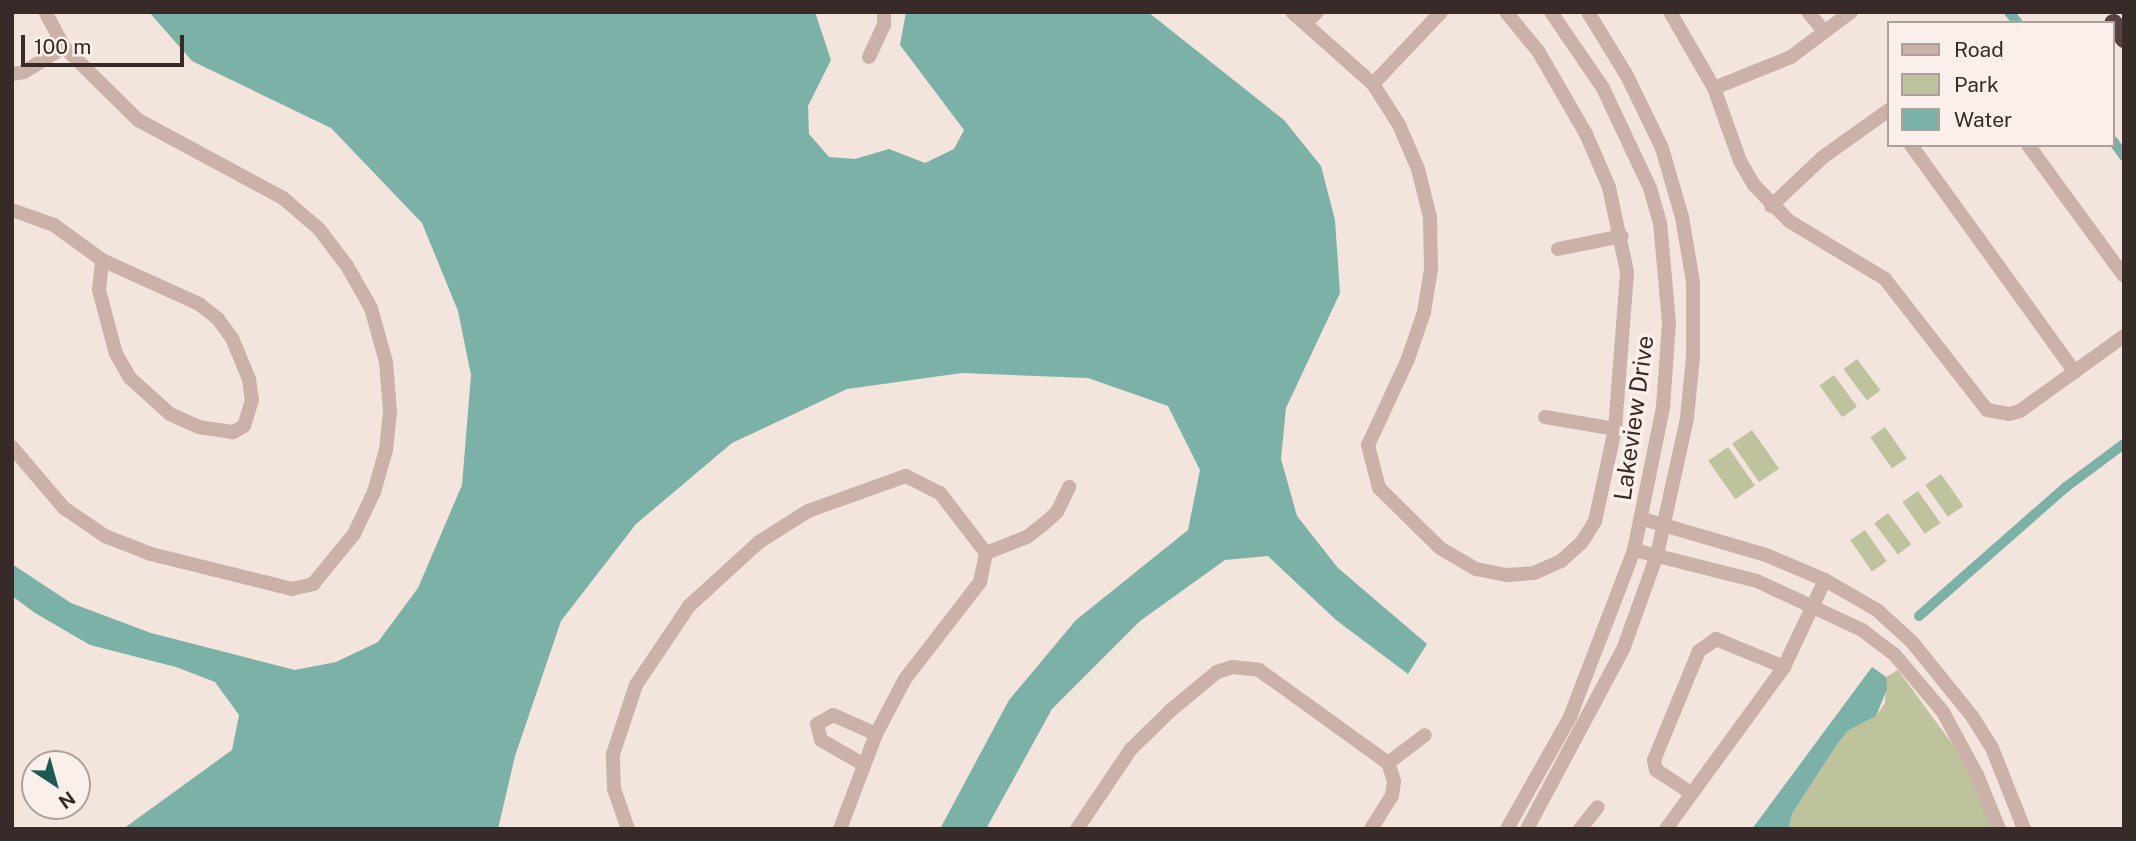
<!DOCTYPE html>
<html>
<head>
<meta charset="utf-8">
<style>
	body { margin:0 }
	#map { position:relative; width:2136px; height:841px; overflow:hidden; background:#f3e4dd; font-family:"Public Sans",sans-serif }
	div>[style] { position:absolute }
	.green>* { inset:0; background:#bec39d; transform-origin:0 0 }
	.water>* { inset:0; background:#7bb1a7 }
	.canal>* { height:10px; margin:-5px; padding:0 5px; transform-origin:5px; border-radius:5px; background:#7bb1a7 }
	.minor>* { height:14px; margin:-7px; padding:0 7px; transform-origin:7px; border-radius:7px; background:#ccb1a9 }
	.highway>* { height:19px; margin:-9.5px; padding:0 9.5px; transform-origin:9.5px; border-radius:9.5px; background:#5a4240 }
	span { translate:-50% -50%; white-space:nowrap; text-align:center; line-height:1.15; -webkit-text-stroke:7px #faefea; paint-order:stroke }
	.street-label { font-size:24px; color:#382a29 }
	.frame { position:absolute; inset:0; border:14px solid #382a29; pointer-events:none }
	.legend { position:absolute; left:1887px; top:21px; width:228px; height:126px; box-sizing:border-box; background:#faefea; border:2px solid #aca09d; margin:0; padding:9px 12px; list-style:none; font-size:21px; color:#382a29 }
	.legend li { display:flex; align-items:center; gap:14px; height:35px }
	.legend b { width:35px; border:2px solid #aca09d }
	.north { position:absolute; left:21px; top:750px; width:70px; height:70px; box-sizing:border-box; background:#faefea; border:2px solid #aca09d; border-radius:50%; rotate:144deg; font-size:19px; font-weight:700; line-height:28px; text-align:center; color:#382a29 }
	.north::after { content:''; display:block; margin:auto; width:24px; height:32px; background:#1d5b52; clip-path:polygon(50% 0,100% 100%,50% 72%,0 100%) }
	.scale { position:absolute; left:21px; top:35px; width:163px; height:32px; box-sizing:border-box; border:4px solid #382a29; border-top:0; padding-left:9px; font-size:21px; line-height:24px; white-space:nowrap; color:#382a29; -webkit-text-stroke:5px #faefea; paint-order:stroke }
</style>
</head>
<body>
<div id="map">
	<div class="green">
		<div style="left:1857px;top:359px;width:39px;height:17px;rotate:53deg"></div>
		<div style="left:1834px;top:375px;width:39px;height:18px;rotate:54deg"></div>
		<div style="left:1885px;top:427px;width:38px;height:18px;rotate:55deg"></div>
		<div style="left:1752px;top:430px;width:47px;height:24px;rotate:55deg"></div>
		<div style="left:1728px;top:447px;width:47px;height:24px;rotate:55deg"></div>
		<div style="left:1941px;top:474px;width:39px;height:19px;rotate:55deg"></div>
		<div style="left:1918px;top:491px;width:39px;height:19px;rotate:55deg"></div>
		<div style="left:1888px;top:513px;width:39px;height:17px;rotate:53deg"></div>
		<div style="left:1865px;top:530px;width:38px;height:18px;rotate:55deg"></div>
		<div style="clip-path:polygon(1898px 670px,1975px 775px,1994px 829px,1788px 829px,1793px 812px,1838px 743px,1849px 730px,1876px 716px,1885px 703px,1886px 677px)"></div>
	</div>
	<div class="water">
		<div style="clip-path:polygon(149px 12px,815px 12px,831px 60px,808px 106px,809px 134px,829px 157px,855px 159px,889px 149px,925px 163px,954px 149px,964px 130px,900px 45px,906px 12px,1148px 12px,1284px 120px,1321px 166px,1335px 220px,1340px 293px,1286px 408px,1281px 459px,1297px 516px,1338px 568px,1427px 644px,1408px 674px,1336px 620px,1268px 556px,1225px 560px,1140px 621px,1052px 709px,986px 829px,940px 829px,1009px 700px,1076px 620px,1188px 530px,1200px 470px,1168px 406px,1088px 378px,962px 373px,847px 389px,732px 443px,636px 524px,561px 621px,515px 756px,498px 829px,123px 829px,232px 750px,239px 715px,215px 682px,176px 667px,90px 645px,35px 613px,12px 596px,12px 564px,71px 603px,151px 633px,295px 670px,336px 662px,378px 642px,418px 588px,462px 485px,471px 375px,458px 311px,422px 223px,331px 128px,192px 61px)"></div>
		<div style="clip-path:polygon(1872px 667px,1886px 677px,1887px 689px,1876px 716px,1849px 730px,1838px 743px,1793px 812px,1788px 829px,1752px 829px)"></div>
	</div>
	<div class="canal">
		<div style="left:2009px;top:12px;width:14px;rotate:51deg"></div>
		<div style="left:2113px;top:141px;width:19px;rotate:54deg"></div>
		<div style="left:1919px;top:616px;width:196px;rotate:-41.3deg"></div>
		<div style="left:2066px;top:487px;width:72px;rotate:-36.6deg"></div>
	</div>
	<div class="minor">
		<div style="left:1292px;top:12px;width:108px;rotate:41.6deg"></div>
		<div style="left:1373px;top:84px;width:49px;rotate:57.6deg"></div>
		<div style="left:1399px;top:125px;width:48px;rotate:66.6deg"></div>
		<div style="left:1418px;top:169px;width:49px;rotate:76deg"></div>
		<div style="left:1430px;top:217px;width:52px;rotate:88.9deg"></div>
		<div style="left:1431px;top:269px;width:44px;rotate:99.2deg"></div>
		<div style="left:1424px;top:312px;width:50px;rotate:108.8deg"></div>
		<div style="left:1408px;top:359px;width:95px;rotate:114.9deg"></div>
		<div style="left:1368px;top:445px;width:44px;rotate:75.7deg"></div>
		<div style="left:1379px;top:488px;width:86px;rotate:44.5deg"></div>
		<div style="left:1440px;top:548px;width:42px;rotate:30.3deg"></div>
		<div style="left:1476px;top:569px;width:32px;rotate:11deg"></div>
		<div style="left:1507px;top:575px;width:27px;rotate:-4deg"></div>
		<div style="left:1534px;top:573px;width:30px;rotate:-24deg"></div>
		<div style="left:1561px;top:561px;width:28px;rotate:-42deg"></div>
		<div style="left:1582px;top:542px;width:25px;rotate:-58deg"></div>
		<div style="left:1595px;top:521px;width:94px;rotate:-77.7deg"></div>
		<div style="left:1615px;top:429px;width:157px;rotate:-85.6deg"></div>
		<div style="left:1627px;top:272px;width:87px;rotate:-102deg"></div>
		<div style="left:1609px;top:187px;width:58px;rotate:-113.5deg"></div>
		<div style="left:1586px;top:134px;width:96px;rotate:-120deg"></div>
		<div style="left:1538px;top:51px;width:50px;rotate:-129.4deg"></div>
		<div style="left:1670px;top:12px;width:88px;rotate:59.9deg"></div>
		<div style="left:1714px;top:88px;width:77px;rotate:70.4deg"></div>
		<div style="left:1740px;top:161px;width:28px;rotate:60deg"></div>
		<div style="left:1754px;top:185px;width:50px;rotate:45.8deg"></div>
		<div style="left:1789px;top:221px;width:112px;rotate:31.1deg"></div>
		<div style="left:1885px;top:279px;width:166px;rotate:52.1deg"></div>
		<div style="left:1987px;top:410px;width:22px;rotate:10deg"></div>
		<div style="left:2009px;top:414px;width:11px;rotate:-15deg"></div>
		<div style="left:2020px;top:411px;width:128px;rotate:-35.8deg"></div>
		<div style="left:1808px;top:12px;width:25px;rotate:50deg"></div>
		<div style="left:1306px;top:23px;width:16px;rotate:-45deg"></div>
		<div style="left:869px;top:57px;width:35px;rotate:-65deg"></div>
		<div style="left:884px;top:25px;width:13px;rotate:-90deg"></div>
		<div style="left:12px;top:74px;width:12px;rotate:-9deg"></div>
		<div style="left:24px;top:72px;width:47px;rotate:-32deg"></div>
		<div style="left:1373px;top:84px;width:99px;rotate:-46.6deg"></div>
		<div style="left:1714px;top:88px;width:83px;rotate:-21.9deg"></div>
		<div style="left:1791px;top:57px;width:75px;rotate:-36.9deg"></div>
		<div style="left:1911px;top:145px;width:280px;rotate:54.2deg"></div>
		<div style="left:2028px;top:145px;width:162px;rotate:53.8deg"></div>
		<div style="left:1771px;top:206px;width:71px;rotate:-43.3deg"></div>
		<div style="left:1823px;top:157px;width:81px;rotate:-35.5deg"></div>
		<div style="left:12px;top:210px;width:45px;rotate:19.7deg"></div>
		<div style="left:54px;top:225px;width:59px;rotate:36.1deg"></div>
		<div style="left:102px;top:260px;width:107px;rotate:24.4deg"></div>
		<div style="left:199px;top:304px;width:24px;rotate:38deg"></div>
		<div style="left:218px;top:319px;width:24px;rotate:54deg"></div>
		<div style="left:232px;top:338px;width:44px;rotate:67.5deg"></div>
		<div style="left:249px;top:379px;width:21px;rotate:82deg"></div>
		<div style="left:252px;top:400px;width:27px;rotate:107deg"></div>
		<div style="left:244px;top:426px;width:13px;rotate:151deg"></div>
		<div style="left:233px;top:432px;width:34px;rotate:-172deg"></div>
		<div style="left:199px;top:427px;width:32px;rotate:-156deg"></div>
		<div style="left:170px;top:414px;width:54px;rotate:-138deg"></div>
		<div style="left:130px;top:378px;width:28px;rotate:-120deg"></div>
		<div style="left:116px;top:354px;width:66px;rotate:-104.9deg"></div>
		<div style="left:99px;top:290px;width:30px;rotate:-84deg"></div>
		<div style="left:1558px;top:249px;width:65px;rotate:-11.5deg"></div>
		<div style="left:1545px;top:417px;width:71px;rotate:9.7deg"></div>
		<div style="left:12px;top:447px;width:80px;rotate:49.6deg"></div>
		<div style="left:64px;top:508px;width:50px;rotate:34.3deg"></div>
		<div style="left:105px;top:536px;width:49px;rotate:21.4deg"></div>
		<div style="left:151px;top:554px;width:145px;rotate:13.9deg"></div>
		<div style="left:292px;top:589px;width:22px;rotate:-13deg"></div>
		<div style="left:313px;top:584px;width:65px;rotate:-50.6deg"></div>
		<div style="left:354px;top:534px;width:47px;rotate:-64.5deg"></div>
		<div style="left:374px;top:492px;width:44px;rotate:-74.1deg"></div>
		<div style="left:386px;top:450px;width:39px;rotate:-84deg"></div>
		<div style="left:390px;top:411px;width:49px;rotate:-94.7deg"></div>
		<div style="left:386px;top:362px;width:56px;rotate:-105.5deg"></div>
		<div style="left:371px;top:308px;width:48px;rotate:-119.7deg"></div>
		<div style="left:347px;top:266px;width:46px;rotate:-127.1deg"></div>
		<div style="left:319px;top:229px;width:48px;rotate:-139.3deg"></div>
		<div style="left:283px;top:198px;width:165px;rotate:-151.7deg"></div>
		<div style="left:138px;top:120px;width:104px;rotate:-135.4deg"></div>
		<div style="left:64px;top:47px;width:40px;rotate:-118deg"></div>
		<div style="left:1643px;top:519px;width:128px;rotate:16.3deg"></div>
		<div style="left:1766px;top:555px;width:64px;rotate:23deg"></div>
		<div style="left:1825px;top:580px;width:60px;rotate:30deg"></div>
		<div style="left:1877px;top:610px;width:47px;rotate:42.4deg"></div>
		<div style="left:1912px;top:642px;width:95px;rotate:51deg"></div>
		<div style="left:1972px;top:716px;width:38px;rotate:58deg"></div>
		<div style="left:1992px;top:748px;width:87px;rotate:68.4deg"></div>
		<div style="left:1634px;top:550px;width:127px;rotate:14.1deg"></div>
		<div style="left:1757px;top:581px;width:116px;rotate:25deg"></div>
		<div style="left:1862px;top:630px;width:41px;rotate:37.1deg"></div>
		<div style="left:1895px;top:655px;width:75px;rotate:49.9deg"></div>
		<div style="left:1943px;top:712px;width:72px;rotate:61.6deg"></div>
		<div style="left:1977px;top:775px;width:58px;rotate:67.8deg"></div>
		<div style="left:861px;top:763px;width:46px;rotate:-150.1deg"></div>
		<div style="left:821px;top:740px;width:16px;rotate:-104deg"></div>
		<div style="left:817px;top:724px;width:18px;rotate:-29deg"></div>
		<div style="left:833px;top:715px;width:47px;rotate:23.8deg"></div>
		<div style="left:1388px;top:763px;width:46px;rotate:-37.1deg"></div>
		<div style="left:1691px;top:793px;width:42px;rotate:-146.7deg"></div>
		<div style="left:1656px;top:770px;width:10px;rotate:-101deg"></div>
		<div style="left:1654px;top:760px;width:118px;rotate:-67.6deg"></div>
		<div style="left:1699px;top:651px;width:21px;rotate:-35deg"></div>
		<div style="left:1716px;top:639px;width:74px;rotate:22.4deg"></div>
		<div style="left:628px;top:829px;width:42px;rotate:-109.3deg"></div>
		<div style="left:614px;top:789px;width:35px;rotate:-92deg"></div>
		<div style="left:613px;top:754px;width:73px;rotate:-71.6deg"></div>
		<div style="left:636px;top:685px;width:95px;rotate:-56.1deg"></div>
		<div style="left:689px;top:606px;width:95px;rotate:-42.4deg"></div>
		<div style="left:759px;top:542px;width:58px;rotate:-32.3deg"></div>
		<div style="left:808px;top:511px;width:104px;rotate:-19.7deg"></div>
		<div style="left:906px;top:476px;width:38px;rotate:27deg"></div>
		<div style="left:940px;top:493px;width:76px;rotate:52.5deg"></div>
		<div style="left:840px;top:829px;width:102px;rotate:-69.2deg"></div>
		<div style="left:876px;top:734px;width:62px;rotate:-62.2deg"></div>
		<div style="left:905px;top:679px;width:123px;rotate:-52.3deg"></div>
		<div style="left:980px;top:582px;width:30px;rotate:-78deg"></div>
		<div style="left:986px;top:553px;width:44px;rotate:-21.3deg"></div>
		<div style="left:1027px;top:537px;width:23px;rotate:-38deg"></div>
		<div style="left:1045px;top:523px;width:16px;rotate:-43deg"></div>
		<div style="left:1057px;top:512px;width:28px;rotate:-64deg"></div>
		<div style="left:1077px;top:829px;width:97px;rotate:-56deg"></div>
		<div style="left:1131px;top:749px;width:56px;rotate:-44.3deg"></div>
		<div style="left:1171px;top:710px;width:60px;rotate:-39.6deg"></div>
		<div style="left:1217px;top:672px;width:16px;rotate:-18deg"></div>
		<div style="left:1232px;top:667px;width:27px;rotate:6deg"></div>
		<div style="left:1259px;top:670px;width:159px;rotate:35.8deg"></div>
		<div style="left:1371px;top:829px;width:39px;rotate:-58deg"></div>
		<div style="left:1392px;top:796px;width:15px;rotate:-82deg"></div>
		<div style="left:1394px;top:781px;width:19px;rotate:-108deg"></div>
		<div style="left:1507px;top:829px;width:129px;rotate:-60.6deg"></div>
		<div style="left:1570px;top:717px;width:179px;rotate:-69deg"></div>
		<div style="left:1634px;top:550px;width:146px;rotate:-78.5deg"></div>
		<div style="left:1663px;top:407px;width:84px;rotate:-85.9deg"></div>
		<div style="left:1669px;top:323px;width:100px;rotate:-95.1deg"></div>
		<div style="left:1660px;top:223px;width:36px;rotate:-106deg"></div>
		<div style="left:1650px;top:188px;width:110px;rotate:-115.2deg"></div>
		<div style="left:1603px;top:88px;width:92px;rotate:-124.4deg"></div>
		<div style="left:1527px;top:829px;width:206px;rotate:-61.9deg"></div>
		<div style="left:1624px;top:647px;width:98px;rotate:-70.3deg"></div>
		<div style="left:1657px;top:555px;width:140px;rotate:-77.6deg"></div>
		<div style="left:1687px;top:418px;width:61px;rotate:-84.4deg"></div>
		<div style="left:1693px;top:357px;width:75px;rotate:-90deg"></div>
		<div style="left:1693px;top:282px;width:66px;rotate:-99.6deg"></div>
		<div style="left:1682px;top:217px;width:72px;rotate:-106.2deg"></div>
		<div style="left:1662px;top:148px;width:80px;rotate:-115.9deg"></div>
		<div style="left:1627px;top:76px;width:75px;rotate:-121.4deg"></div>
		<div style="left:1580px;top:829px;width:28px;rotate:-51deg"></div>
		<div style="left:1666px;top:829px;width:200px;rotate:-53.9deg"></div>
		<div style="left:1784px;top:667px;width:96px;rotate:-64.8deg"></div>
	</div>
	<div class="highway">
		<div style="left:2113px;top:23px;width:19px;rotate:54deg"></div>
	</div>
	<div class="street-label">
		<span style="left:1634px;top:418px;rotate:-82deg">Lakeview Drive</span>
	</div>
	<div class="frame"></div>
	<ul class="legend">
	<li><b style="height:9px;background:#ccb1a9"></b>Road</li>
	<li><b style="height:19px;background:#bec39d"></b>Park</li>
	<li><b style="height:19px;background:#7bb1a7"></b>Water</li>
	</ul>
	<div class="north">N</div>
	<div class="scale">100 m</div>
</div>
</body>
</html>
